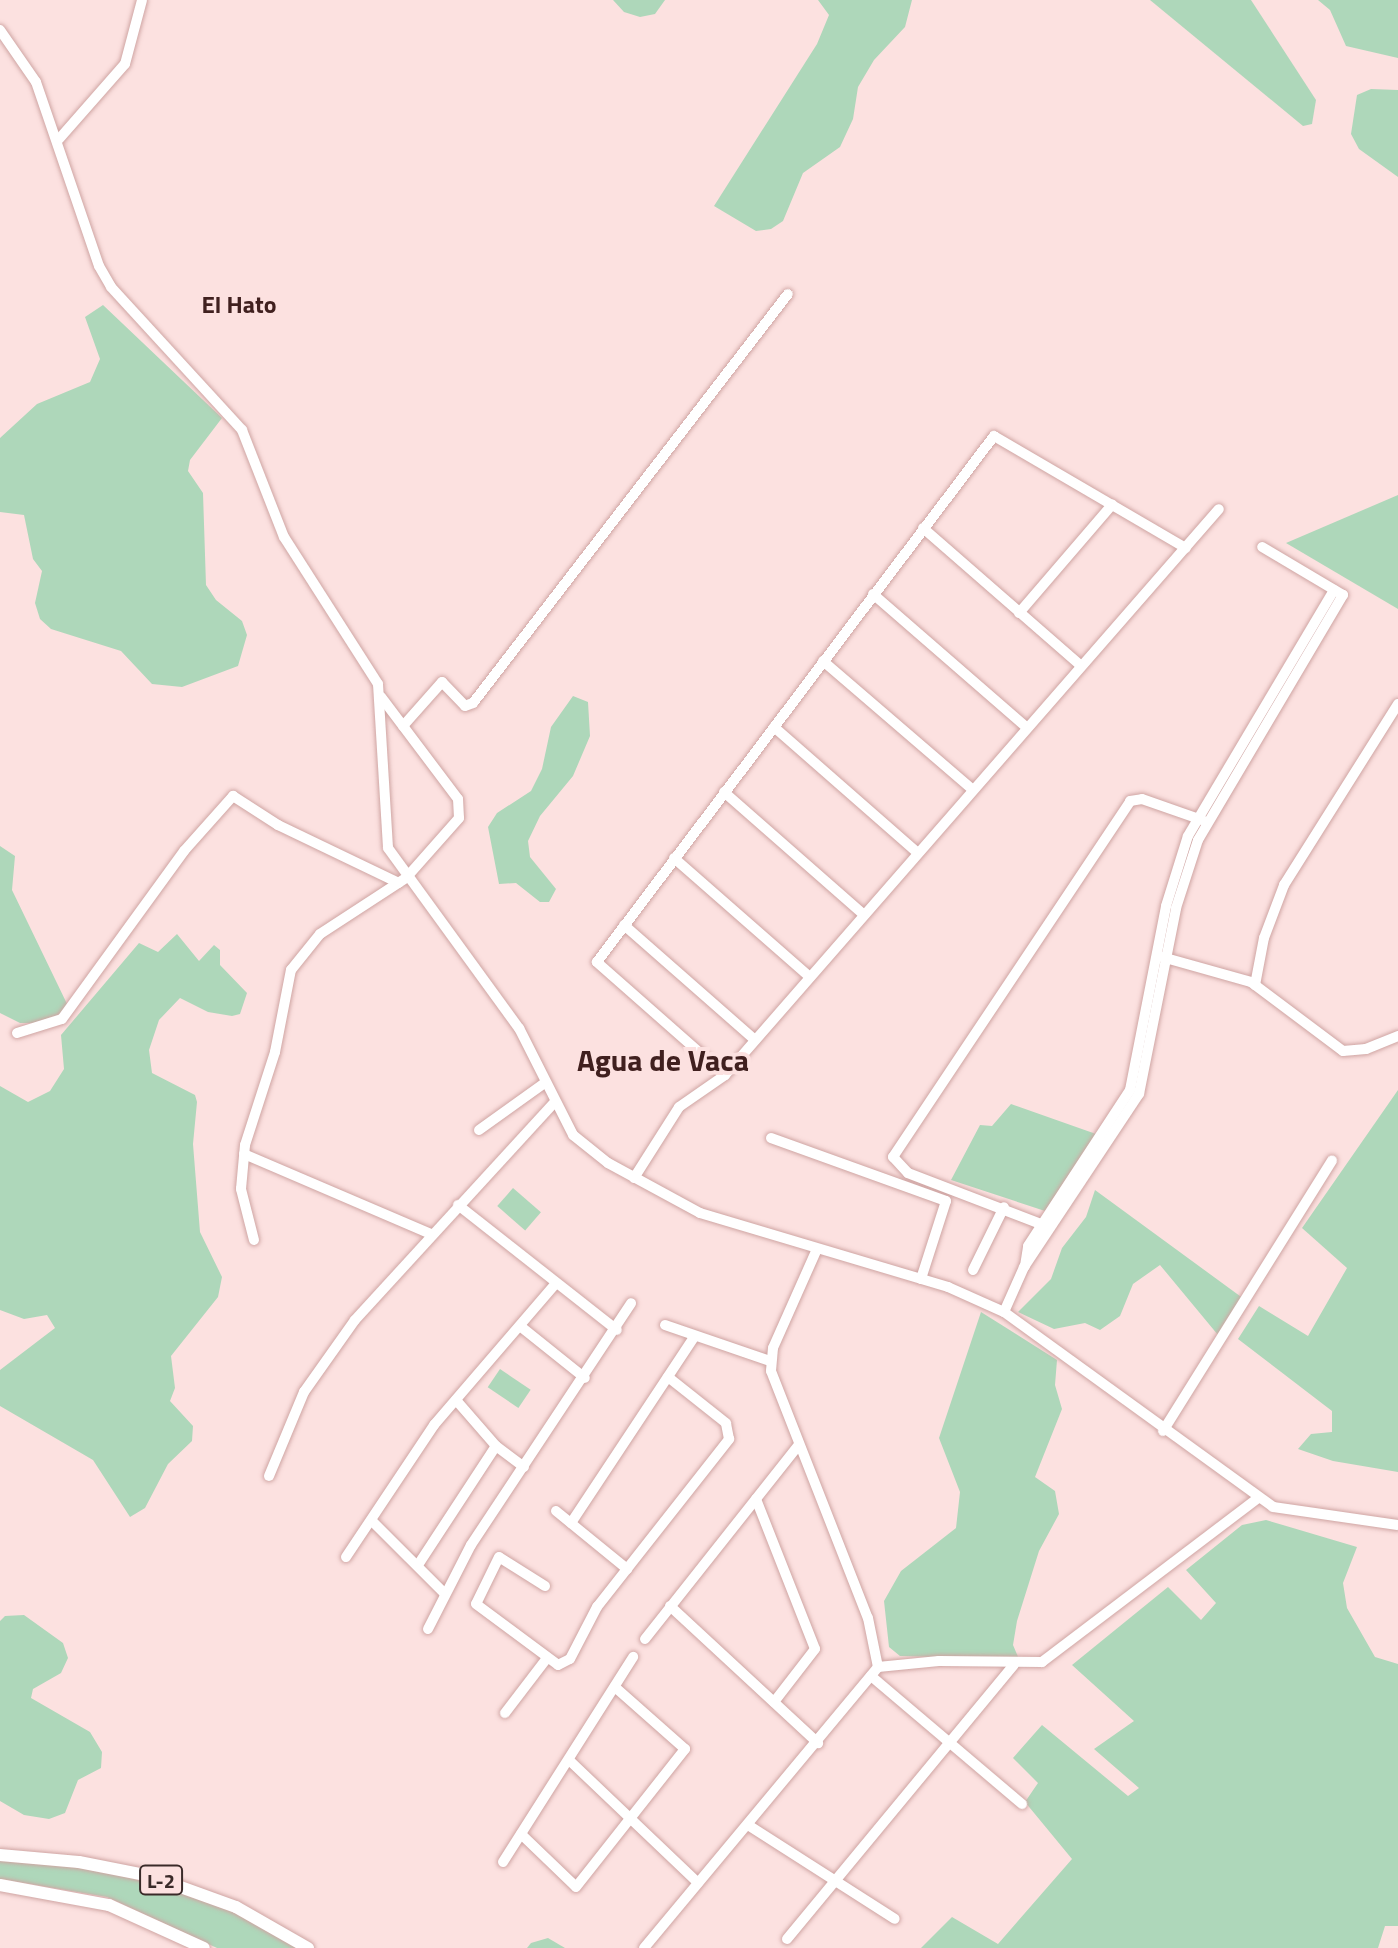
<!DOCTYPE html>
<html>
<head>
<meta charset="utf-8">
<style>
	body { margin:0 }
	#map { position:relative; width:1398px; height:1948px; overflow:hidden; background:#fce1e0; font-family:"Titillium Web",sans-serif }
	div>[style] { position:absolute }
	.green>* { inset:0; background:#aed7ba; transform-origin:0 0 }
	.roads { filter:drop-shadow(0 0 2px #cfa5a3) drop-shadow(0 0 2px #cfa5a3) }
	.minor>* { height:10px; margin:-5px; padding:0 5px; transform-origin:5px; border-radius:5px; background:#fff }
	.major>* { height:12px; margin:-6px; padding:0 6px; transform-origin:6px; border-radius:6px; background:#fff }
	span { translate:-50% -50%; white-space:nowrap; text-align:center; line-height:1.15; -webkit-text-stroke:8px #fce1e0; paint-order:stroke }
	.shield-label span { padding:2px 6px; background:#fce1e0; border:2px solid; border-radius:6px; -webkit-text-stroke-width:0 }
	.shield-label { font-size:20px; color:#3a2a29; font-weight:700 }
	.neighbourhood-label { font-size:24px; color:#40201f; font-weight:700 }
	.district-label { font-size:30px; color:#40201f; font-weight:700 }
</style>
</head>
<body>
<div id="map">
	<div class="green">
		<div style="clip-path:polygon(613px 0,665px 0,655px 14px,640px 17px,624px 12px)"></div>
		<div style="clip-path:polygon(818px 0,912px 0,905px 27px,874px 60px,858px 87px,853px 119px,840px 147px,803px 173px,783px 221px,771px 229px,756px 231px,714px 206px,817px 44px,829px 15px)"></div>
		<div style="clip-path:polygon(1150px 0,1251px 0,1316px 100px,1312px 124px,1303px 126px)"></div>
		<div style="clip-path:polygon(1318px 0,1398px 0,1398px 58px,1346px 46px,1330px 10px)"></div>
		<div style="clip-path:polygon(1371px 89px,1398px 90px,1398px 177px,1359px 149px,1351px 134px,1357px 95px)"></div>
		<div style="clip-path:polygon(103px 305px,222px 418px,190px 460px,188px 471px,203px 493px,206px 585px,216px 600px,242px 621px,247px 635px,238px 666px,182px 687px,152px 684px,121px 651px,51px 629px,40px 619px,35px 603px,42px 571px,33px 559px,24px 515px,0 512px,0 438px,37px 404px,90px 382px,100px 359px,85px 317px)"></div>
		<div style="clip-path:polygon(1398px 495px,1398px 609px,1286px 543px)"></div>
		<div style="clip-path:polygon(573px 696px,588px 702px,590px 736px,573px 776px,540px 816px,528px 841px,530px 857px,556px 889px,549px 902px,540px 902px,516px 883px,499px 884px,488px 827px,497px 813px,531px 791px,542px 769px,551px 727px)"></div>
		<div style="clip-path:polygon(0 846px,15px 856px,12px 890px,69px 1008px,45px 1023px,20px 1023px,0 1013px)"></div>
		<div style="clip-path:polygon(177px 934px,199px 961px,214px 945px,220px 950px,220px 965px,247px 993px,240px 1014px,232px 1016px,208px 1012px,180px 998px,159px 1020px,149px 1050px,152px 1073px,195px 1095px,197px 1102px,193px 1144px,200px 1232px,222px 1277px,218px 1297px,171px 1356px,175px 1388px,170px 1401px,193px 1426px,192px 1441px,168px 1464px,145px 1508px,130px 1517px,93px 1460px,0 1406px,0 1370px,55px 1328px,47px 1315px,24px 1319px,0 1310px,0 1086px,28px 1102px,50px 1091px,64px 1069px,61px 1035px,139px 943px,158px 952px)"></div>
		<div style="clip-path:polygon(1398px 1090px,1398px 1472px,1333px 1461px,1298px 1449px,1311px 1434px,1332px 1432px,1332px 1411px,1238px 1339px,1259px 1306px,1308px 1336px,1347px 1268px,1302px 1228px)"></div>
		<div style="clip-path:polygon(1011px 1104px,1096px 1134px,1045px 1211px,951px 1180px,980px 1125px,992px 1126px)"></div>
		<div style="left:513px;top:1188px;width:37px;height:24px;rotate:41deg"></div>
		<div style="clip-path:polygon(1095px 1190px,1244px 1299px,1218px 1335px,1160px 1265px,1133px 1284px,1120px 1316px,1100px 1330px,1085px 1323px,1054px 1329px,1018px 1312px,1051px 1279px,1062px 1248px,1086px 1217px)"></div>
		<div style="clip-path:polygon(981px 1312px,1057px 1360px,1055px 1385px,1062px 1409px,1035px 1477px,1055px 1491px,1059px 1514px,1039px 1551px,1017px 1621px,1013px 1645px,1019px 1659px,900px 1656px,889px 1647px,884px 1601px,901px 1571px,956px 1528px,960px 1492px,939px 1438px)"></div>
		<div style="left:500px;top:1369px;width:37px;height:22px;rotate:34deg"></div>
		<div style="clip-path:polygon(1266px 1520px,1357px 1547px,1343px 1583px,1347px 1608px,1375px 1657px,1398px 1664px,1398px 1926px,1385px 1926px,1378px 1948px,921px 1948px,952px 1917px,998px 1944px,1072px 1859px,1025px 1802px,1038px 1783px,1013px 1758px,1042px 1725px,1128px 1796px,1139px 1788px,1094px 1749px,1134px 1721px,1072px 1665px,1168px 1587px,1201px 1620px,1216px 1603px,1186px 1570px,1242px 1525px)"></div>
		<div style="clip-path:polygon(24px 1615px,63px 1643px,68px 1658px,61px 1673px,33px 1689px,31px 1698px,90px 1732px,102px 1752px,101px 1768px,78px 1780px,65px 1813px,49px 1819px,24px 1815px,0 1801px,0 1621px,5px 1616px)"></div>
		<div style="clip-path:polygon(0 1860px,90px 1868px,161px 1886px,230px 1909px,301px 1948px,217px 1948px,107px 1897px,0 1879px)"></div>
		<div style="clip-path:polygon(548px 1938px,565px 1948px,527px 1948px,531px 1943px)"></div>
	</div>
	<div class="roads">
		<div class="minor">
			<div style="left:0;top:30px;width:63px;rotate:55.3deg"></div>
			<div style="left:36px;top:82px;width:194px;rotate:71.1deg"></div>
			<div style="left:99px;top:266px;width:24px;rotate:60deg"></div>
			<div style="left:111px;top:287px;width:194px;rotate:47.5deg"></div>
			<div style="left:242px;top:430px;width:115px;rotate:68.6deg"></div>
			<div style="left:284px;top:537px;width:174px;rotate:57.4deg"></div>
			<div style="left:378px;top:684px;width:164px;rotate:86.5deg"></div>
			<div style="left:388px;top:848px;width:223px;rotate:54deg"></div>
			<div style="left:519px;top:1028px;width:120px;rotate:63.2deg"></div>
			<div style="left:573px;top:1135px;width:45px;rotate:38.7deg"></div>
			<div style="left:608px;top:1163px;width:105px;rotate:28.5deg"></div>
			<div style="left:700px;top:1213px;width:259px;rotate:16.6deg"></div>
			<div style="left:948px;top:1287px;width:61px;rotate:24.1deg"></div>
			<div style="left:1004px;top:1312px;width:332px;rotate:35.9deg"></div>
			<div style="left:1273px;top:1507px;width:126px;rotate:8.2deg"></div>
			<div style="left:59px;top:139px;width:100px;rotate:-48.7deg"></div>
			<div style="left:125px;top:64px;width:66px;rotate:-75.1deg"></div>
			<div style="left:923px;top:528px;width:210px;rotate:41.1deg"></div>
			<div style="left:873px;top:594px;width:204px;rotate:41deg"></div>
			<div style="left:1019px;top:613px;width:143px;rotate:-49.3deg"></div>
			<div style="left:823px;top:661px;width:196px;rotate:40.7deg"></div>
			<div style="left:403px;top:726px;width:59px;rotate:-48.4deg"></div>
			<div style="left:442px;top:682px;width:33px;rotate:46deg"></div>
			<div style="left:465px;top:706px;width:9px;rotate:-21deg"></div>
			<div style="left:473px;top:703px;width:516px;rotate:-52.4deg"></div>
			<div style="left:774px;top:727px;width:190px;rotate:41.2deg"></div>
			<div style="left:724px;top:792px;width:185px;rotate:41.3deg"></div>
			<div style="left:674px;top:858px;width:179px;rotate:41.2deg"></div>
			<div style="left:624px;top:925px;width:174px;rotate:41.3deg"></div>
			<div style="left:1162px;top:957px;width:92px;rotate:15.7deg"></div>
			<div style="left:1251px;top:982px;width:115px;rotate:36.9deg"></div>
			<div style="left:1343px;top:1051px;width:23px;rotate:-5deg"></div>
			<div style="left:1366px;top:1049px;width:35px;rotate:-22deg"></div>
			<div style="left:1255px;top:985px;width:48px;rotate:-79.2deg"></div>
			<div style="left:1264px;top:938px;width:57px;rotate:-69.3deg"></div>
			<div style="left:1284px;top:885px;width:214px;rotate:-57.8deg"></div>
			<div style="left:17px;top:1033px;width:47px;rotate:-17.3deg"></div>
			<div style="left:62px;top:1019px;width:208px;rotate:-54deg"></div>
			<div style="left:184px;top:851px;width:74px;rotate:-48.3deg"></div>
			<div style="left:233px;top:796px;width:54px;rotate:32.8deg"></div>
			<div style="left:278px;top:825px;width:134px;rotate:25.6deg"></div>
			<div style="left:725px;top:1075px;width:171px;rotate:-138.6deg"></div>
			<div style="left:597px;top:962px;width:659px;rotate:-52.96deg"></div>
			<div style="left:994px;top:436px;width:222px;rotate:30.3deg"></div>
			<div style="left:479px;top:1130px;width:82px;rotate:-35.6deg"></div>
			<div style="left:771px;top:1138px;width:186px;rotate:19.8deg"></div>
			<div style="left:946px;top:1201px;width:82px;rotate:107.8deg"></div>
			<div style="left:244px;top:1154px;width:203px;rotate:23.2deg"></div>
			<div style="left:634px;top:1178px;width:84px;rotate:-57.6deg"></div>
			<div style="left:679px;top:1107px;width:56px;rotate:-34.8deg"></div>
			<div style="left:725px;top:1075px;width:751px;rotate:-48.89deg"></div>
			<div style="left:458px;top:1205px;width:202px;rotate:38.2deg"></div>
			<div style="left:1046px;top:1226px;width:148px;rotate:-159deg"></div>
			<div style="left:908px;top:1173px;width:22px;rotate:-133deg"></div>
			<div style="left:893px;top:1157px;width:428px;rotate:-56.3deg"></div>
			<div style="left:1130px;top:801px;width:12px;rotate:-9deg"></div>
			<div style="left:1142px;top:799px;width:64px;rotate:19.3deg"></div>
			<div style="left:254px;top:1240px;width:53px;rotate:-104.3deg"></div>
			<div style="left:241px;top:1189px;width:44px;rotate:-84.8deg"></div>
			<div style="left:245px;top:1145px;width:98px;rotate:-72.1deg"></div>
			<div style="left:275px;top:1052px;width:84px;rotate:-79deg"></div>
			<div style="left:291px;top:970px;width:46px;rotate:-51.1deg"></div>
			<div style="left:320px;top:934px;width:103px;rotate:-33.1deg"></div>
			<div style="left:406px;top:878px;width:80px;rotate:-48.5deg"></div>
			<div style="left:459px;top:818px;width:19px;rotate:-93deg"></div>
			<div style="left:458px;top:799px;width:128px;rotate:-127deg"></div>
			<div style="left:817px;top:1249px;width:108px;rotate:114deg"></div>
			<div style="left:773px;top:1348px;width:23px;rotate:95deg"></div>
			<div style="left:771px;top:1371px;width:265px;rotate:68.6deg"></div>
			<div style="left:868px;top:1618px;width:50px;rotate:78.5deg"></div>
			<div style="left:1025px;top:1266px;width:20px;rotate:-81deg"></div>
			<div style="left:1028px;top:1246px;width:186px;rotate:-56.8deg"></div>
			<div style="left:1130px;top:1090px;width:187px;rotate:-78.9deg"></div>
			<div style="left:1166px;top:906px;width:73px;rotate:-72.6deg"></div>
			<div style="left:1188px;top:836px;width:286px;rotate:-59.3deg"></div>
			<div style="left:973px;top:1270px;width:70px;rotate:-63.8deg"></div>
			<div style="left:1004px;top:1312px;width:49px;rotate:-66deg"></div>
			<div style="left:1024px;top:1267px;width:208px;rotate:-56.4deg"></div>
			<div style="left:1139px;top:1094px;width:190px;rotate:-78.7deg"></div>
			<div style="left:1176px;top:908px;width:71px;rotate:-72.1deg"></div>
			<div style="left:1198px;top:840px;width:285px;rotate:-59.4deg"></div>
			<div style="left:1343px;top:595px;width:94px;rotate:-149.3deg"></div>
			<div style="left:665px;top:1325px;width:111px;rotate:18.9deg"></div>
			<div style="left:520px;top:1326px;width:83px;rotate:38.7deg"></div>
			<div style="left:456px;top:1400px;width:61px;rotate:49deg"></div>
			<div style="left:496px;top:1446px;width:35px;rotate:37deg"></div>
			<div style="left:1163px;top:1431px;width:319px;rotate:-58deg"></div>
			<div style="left:269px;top:1476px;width:91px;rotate:-67.4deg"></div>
			<div style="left:304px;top:1392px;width:88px;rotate:-54.7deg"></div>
			<div style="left:355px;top:1320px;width:296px;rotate:-47.5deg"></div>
			<div style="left:756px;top:1499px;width:161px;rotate:68.5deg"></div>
			<div style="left:815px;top:1649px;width:67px;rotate:127.7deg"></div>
			<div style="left:556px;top:1511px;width:92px;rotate:39.2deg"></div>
			<div style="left:372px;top:1521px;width:103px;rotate:45deg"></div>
			<div style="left:571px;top:1523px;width:224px;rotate:-56.5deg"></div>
			<div style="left:346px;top:1557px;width:159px;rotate:-56.3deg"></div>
			<div style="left:434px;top:1425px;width:187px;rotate:-49.3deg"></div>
			<div style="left:418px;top:1565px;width:142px;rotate:-56.8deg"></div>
			<div style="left:545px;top:1586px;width:54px;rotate:-147.8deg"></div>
			<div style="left:499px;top:1557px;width:52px;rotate:116.1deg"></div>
			<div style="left:476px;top:1604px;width:102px;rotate:36.6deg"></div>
			<div style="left:558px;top:1665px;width:13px;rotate:-27deg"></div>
			<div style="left:570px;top:1659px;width:59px;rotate:-62.6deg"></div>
			<div style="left:597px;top:1607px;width:214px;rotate:-51.8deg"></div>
			<div style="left:729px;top:1439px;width:16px;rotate:-101deg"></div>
			<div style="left:726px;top:1423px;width:74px;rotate:-141.6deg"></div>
			<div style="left:670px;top:1606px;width:202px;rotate:42.8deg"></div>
			<div style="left:428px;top:1629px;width:94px;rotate:-62.9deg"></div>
			<div style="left:471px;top:1545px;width:290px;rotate:-56.5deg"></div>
			<div style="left:645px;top:1639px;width:246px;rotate:-51.6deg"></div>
			<div style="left:871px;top:1676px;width:198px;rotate:40.3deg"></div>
			<div style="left:505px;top:1713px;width:69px;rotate:-52.6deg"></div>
			<div style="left:569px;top:1760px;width:178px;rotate:43.6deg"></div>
			<div style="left:748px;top:1825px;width:174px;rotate:32.6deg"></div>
			<div style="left:521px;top:1834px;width:76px;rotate:43.9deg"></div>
			<div style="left:576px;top:1887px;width:176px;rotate:-51.7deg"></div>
			<div style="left:685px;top:1749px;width:94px;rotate:-138.5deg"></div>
			<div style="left:503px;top:1862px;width:243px;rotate:-57.6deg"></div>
			<div style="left:787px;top:1939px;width:356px;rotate:-50.4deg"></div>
			<div style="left:644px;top:1948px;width:366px;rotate:-50.2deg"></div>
			<div style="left:878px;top:1667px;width:61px;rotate:-5.6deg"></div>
			<div style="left:939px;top:1661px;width:103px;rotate:0.6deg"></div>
			<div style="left:1042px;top:1662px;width:270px;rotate:-37.2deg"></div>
		</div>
		<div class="major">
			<div style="left:0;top:1855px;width:79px;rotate:5.1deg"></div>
			<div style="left:79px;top:1862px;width:72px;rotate:11.2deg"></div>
			<div style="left:150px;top:1876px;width:91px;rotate:19.8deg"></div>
			<div style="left:236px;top:1907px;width:83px;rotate:29.7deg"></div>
			<div style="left:0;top:1885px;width:111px;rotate:10.4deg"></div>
			<div style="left:109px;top:1905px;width:104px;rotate:24.4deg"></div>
		</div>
	</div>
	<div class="shield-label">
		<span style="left:161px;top:1880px">L-2</span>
	</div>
	<div class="neighbourhood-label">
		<span style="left:239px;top:305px">El Hato</span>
	</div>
	<div class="district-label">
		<span style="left:663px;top:1060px">Agua de Vaca</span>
	</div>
</div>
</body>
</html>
